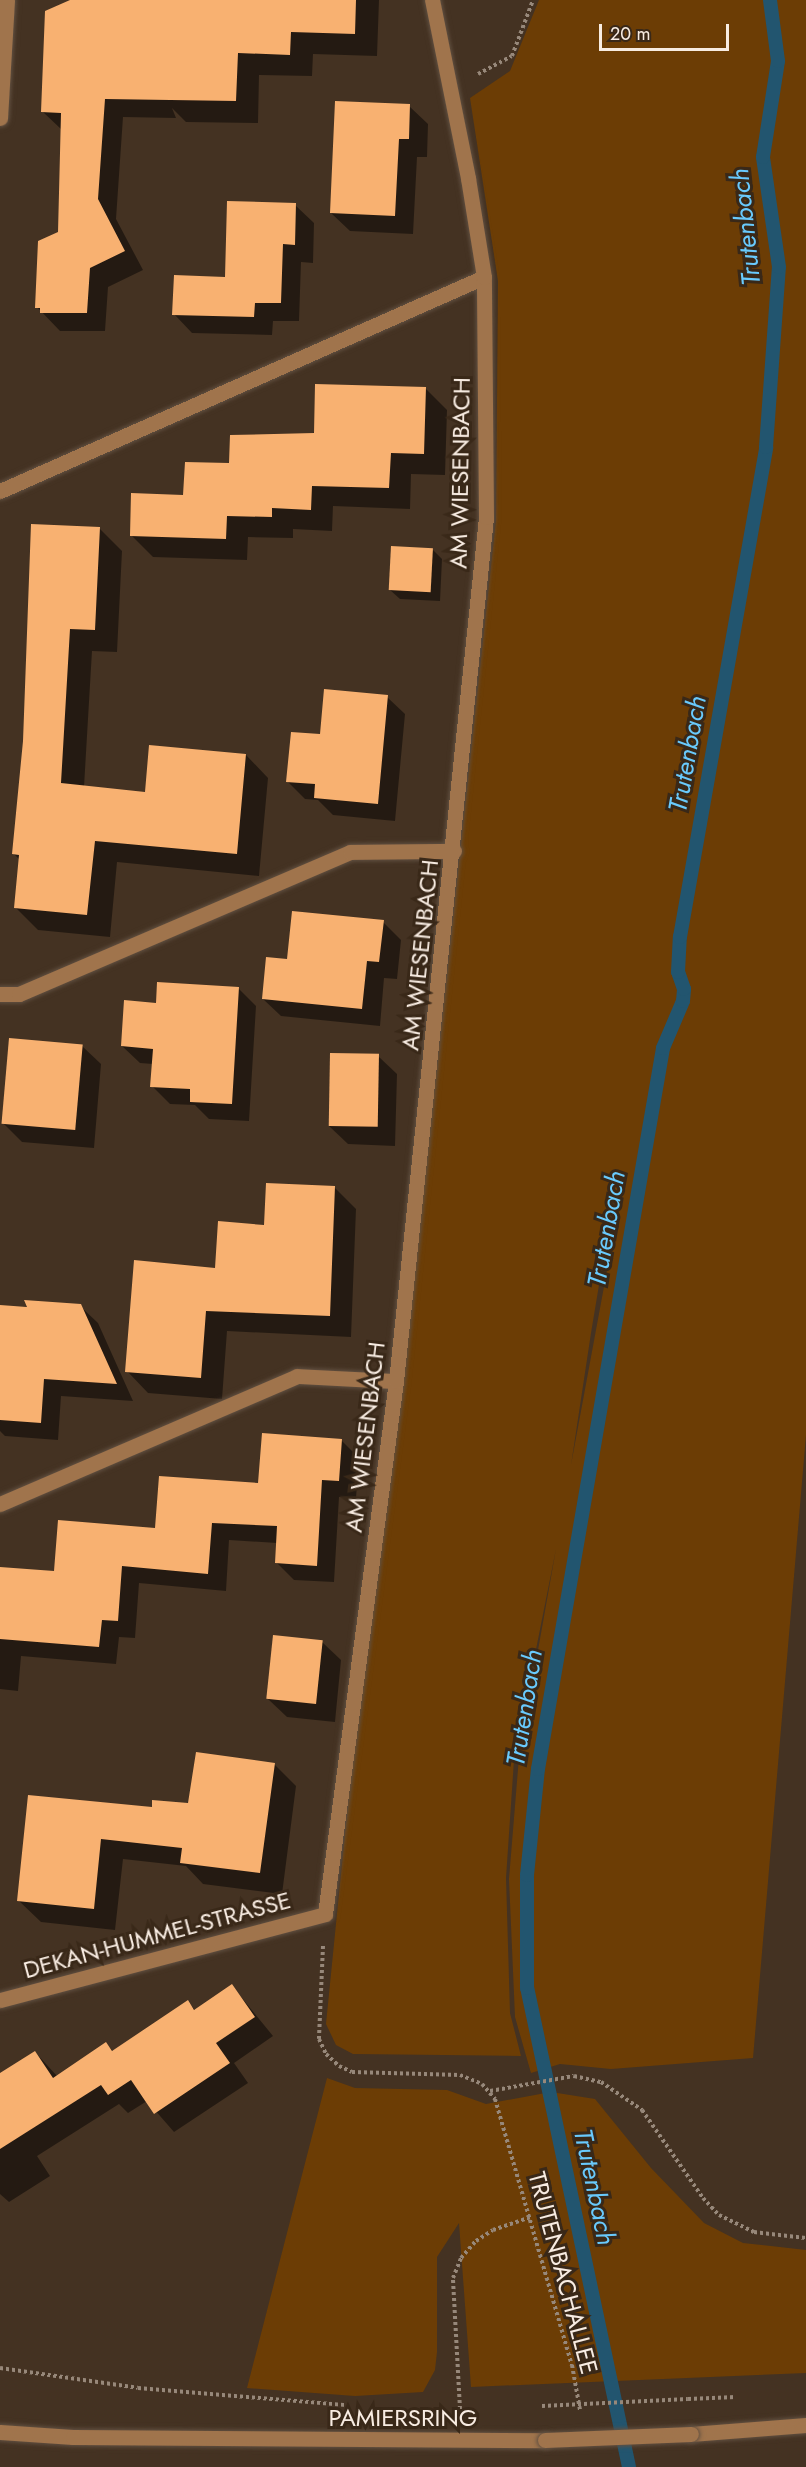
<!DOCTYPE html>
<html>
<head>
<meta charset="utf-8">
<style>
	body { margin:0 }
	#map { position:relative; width:806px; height:2467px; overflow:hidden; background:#443222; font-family:Jost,sans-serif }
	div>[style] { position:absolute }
	.green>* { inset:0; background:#6c3d05 }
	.shadow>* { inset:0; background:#0007 }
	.stream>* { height:14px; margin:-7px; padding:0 7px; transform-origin:7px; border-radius:7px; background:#22556f }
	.building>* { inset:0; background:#f8b171; transform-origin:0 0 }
	.path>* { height:4px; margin-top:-2px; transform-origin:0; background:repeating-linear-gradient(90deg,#97887a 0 3px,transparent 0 6px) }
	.roads { filter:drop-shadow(0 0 2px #615041) drop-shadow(0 0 2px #615041) }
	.minor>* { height:15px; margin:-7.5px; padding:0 7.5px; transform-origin:7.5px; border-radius:7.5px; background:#a0744c }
	.path-bridge>* { height:4px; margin-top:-2px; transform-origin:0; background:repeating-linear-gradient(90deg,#97887a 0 3px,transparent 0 6px) }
	.bridges { filter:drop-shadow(0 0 2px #615041) drop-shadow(0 0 2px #615041) }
	.minor-bridge>* { height:15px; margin:-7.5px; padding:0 7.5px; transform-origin:7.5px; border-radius:7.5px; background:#a0744c }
	span { translate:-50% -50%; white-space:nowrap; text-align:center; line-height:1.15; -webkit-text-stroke:6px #392818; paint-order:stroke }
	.street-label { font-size:24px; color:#f8ece2 }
	.water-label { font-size:26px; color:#69cafd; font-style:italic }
	.scale { position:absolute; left:599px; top:24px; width:130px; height:27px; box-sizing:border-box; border:3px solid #f8ece2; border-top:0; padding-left:8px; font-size:18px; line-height:21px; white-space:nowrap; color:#f8ece2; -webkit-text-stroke:4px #392818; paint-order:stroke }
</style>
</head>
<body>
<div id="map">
	<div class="green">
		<div style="clip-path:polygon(evenodd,539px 0,806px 0,806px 1435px,753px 2058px,611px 2069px,560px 2064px,531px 2073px,515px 2017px,509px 1879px,519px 1757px,556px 1549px,514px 1760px,506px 1878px,510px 2013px,521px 2056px,353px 2054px,336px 2045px,326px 2024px,352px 1764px,405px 1363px,496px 520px,498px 281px,470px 98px,510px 71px,539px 0,615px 1189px,613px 1238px,571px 1465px,591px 1333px,615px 1189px)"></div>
		<div style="clip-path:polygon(327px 2078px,355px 2088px,447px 2090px,486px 2104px,551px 2092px,595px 2099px,651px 2168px,704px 2223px,743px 2243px,806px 2250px,806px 2373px,471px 2387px,459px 2223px,437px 2257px,437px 2352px,435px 2370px,423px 2392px,355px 2396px,247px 2388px)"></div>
	</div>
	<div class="shadow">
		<div style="clip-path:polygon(73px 0,379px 0,377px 56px,313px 54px,312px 76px,259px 75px,258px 123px,186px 122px,172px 108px,176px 118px,123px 117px,116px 219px,143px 270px,108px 287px,105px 331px,60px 331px,37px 307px,59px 233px,62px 130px,43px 112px)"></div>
		<div style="clip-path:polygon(409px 106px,428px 124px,427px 157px,417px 157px,413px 234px,350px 231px,331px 213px)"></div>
		<div style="clip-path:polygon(295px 205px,314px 223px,313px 263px,301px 262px,299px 321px,273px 321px,272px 335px,192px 333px,174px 314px,226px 278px)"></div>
		<div style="clip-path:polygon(426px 389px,447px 410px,445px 475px,411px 474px,410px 509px,333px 506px,332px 531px,293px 529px,293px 538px,248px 537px,247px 560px,153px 557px,131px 535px,230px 465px)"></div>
		<div style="clip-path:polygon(99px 528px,122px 551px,117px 652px,92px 651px,84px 787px,146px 793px,246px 755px,268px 778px,259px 876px,117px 862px,110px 937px,38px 930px,15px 907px,20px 860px,13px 853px,24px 741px)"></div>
		<div style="clip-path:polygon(432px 549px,442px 559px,440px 601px,400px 599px,390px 590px)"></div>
		<div style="clip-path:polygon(387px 697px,405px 714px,395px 821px,333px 815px,318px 800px,305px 799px,288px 782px,321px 736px)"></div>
		<div style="clip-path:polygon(383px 922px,401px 940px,397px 979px,384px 978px,380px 1026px,281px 1016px,263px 999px,288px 961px)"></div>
		<div style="clip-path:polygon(239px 989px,256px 1006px,249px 1121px,209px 1119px,195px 1105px,170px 1104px,152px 1086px,153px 1064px,140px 1063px,122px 1046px,157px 1005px)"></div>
		<div style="clip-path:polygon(82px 1046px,101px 1064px,94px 1148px,22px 1142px,3px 1123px)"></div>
		<div style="clip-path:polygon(378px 1056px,397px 1074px,395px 1146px,348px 1144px,329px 1126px)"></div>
		<div style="clip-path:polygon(335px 1188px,356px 1209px,351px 1337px,227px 1331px,222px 1399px,148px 1393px,127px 1371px,216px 1269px,265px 1227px)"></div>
		<div style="clip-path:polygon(80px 1306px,98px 1323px,133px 1401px,61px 1396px,58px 1440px,5px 1436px,0 1431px,0 1307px)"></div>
		<div style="clip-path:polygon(341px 1440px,359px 1458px,356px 1498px,339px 1497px,334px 1582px,294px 1580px,276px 1562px,277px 1543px,229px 1540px,226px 1591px,139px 1583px,135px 1638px,119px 1637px,116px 1664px,21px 1656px,18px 1691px,0 1689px,0 1568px,56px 1572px,259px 1484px)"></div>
		<div style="clip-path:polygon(322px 1642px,341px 1660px,335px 1722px,287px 1717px,268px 1699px)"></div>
		<div style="clip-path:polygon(274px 1764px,296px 1786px,282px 1894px,203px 1884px,186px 1866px,123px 1859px,115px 1930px,41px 1922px,19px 1901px,30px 1797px,153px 1809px,190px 1805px)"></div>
		<div style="clip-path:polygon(232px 1986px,273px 2036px,234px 2063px,248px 2083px,174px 2132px,147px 2101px,128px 2113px,119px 2104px,37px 2156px,50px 2176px,9px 2202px,0 2194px,0 2075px,35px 2052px,57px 2076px,106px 2044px,113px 2051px,187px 2002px,196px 2011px)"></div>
	</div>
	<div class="stream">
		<div style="left:629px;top:2467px;width:490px;rotate:-102deg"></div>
		<div style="left:527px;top:1988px;width:113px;rotate:-90deg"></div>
		<div style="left:527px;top:1875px;width:107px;rotate:-84.1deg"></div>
		<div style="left:538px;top:1769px;width:732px;rotate:-80.16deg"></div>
		<div style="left:663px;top:1048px;width:51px;rotate:-66.9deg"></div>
		<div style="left:683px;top:1001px;width:12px;rotate:-85deg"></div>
		<div style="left:684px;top:989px;width:18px;rotate:-109deg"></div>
		<div style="left:678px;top:972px;width:35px;rotate:-87deg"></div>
		<div style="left:680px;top:937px;width:497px;rotate:-80deg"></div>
		<div style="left:766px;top:447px;width:180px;rotate:-85.9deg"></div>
		<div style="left:779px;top:267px;width:111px;rotate:-98.3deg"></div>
		<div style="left:763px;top:157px;width:97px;rotate:-81.1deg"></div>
		<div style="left:778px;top:61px;width:62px;rotate:-97.5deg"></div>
	</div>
	<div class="building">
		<div style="clip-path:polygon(70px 0,356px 0,355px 34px,291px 32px,290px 55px,238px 53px,236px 101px,105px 99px,98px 199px,125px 251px,90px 268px,87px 313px,40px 313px,40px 308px,35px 308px,38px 241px,58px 232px,61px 113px,41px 112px,45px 11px)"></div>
		<div style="clip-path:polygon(335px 101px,410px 104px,409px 139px,399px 139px,395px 216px,330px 213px)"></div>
		<div style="clip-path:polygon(227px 201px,296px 203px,295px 245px,283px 244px,281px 303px,255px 303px,254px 317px,172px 315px,174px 275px,225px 277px)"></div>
		<div style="clip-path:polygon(315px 384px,426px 387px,424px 454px,391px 453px,389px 488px,312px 486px,311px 510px,272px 508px,272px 517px,227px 516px,226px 539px,130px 536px,131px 493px,183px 495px,185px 462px,229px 463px,230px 435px,314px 433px)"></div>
		<div style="clip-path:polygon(31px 524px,100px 527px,95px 630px,70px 629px,61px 783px,145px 792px,149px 745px,246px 754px,237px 854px,95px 841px,87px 915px,14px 908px,19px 855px,12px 854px,23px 741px)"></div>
		<div style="left:391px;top:546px;width:42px;height:44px;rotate:3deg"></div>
		<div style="clip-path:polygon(324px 689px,388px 695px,378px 804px,314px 798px,315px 784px,286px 782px,291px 732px,320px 734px)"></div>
		<div style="clip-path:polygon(292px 911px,384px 920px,379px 962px,367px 961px,362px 1009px,262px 999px,266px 957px,287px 959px)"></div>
		<div style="clip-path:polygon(157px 982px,239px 987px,232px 1104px,190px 1102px,190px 1089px,150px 1087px,153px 1049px,121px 1046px,124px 1000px,156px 1003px)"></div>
		<div style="left:9px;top:1038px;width:74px;height:86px;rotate:5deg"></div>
		<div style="left:330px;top:1053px;width:49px;height:73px;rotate:1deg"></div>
		<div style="clip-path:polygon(266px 1183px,335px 1186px,330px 1316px,206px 1311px,201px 1378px,125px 1372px,134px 1260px,215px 1268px,218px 1221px,264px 1225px)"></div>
		<div style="clip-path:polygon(24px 1300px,81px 1304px,117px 1384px,44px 1379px,41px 1423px,0 1420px,0 1305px,27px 1307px)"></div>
		<div style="clip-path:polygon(262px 1433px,342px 1439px,339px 1481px,322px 1480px,317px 1566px,275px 1563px,277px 1526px,212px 1523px,208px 1574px,122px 1566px,118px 1621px,102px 1620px,99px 1647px,0 1639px,0 1567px,54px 1571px,58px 1520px,155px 1528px,159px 1476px,258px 1483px)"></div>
		<div style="left:273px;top:1635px;width:50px;height:64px;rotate:6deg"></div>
		<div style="clip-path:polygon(196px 1752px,275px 1763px,260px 1873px,180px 1863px,182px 1848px,101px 1839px,94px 1909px,17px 1901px,28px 1795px,152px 1807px,152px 1800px,188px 1803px)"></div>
		<div style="clip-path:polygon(232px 1984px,255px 2017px,216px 2043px,230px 2063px,154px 2114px,131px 2080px,108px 2095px,101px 2085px,0 2149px,0 2073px,35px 2051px,53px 2078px,106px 2042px,112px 2051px,188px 2000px,194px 2010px)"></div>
	</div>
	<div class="path">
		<div style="left:478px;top:74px;width:38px;rotate:-28deg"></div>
		<div style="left:512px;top:56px;width:60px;rotate:-69.4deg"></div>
		<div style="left:323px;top:1946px;width:93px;rotate:92.5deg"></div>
		<div style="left:319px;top:2039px;width:17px;rotate:65deg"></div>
		<div style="left:326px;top:2054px;width:18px;rotate:43deg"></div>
		<div style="left:339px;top:2066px;width:14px;rotate:25deg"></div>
		<div style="left:352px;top:2072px;width:108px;rotate:1.6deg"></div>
		<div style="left:460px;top:2075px;width:24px;rotate:22deg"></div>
		<div style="left:482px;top:2084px;width:20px;rotate:49deg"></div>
		<div style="left:495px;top:2099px;width:277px;rotate:73.9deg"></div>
		<div style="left:572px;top:2365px;width:46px;rotate:79.9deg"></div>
		<div style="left:490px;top:2091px;width:85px;rotate:-10.1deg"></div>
		<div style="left:574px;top:2076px;width:28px;rotate:13deg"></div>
		<div style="left:601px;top:2082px;width:50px;rotate:34.3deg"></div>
		<div style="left:642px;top:2110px;width:107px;rotate:55.3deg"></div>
		<div style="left:703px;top:2198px;width:23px;rotate:47deg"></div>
		<div style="left:719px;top:2215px;width:39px;rotate:26deg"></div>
		<div style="left:754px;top:2232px;width:52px;rotate:6.6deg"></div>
		<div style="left:0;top:2368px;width:139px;rotate:8.2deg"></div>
		<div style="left:138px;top:2388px;width:209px;rotate:4.7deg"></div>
		<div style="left:688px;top:2399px;width:48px;rotate:-2.4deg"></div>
		<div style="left:460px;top:2409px;width:131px;rotate:-93.1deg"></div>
		<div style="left:453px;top:2278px;width:22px;rotate:-68deg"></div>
		<div style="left:461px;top:2258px;width:23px;rotate:-49deg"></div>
		<div style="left:476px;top:2241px;width:20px;rotate:-33deg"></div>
		<div style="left:493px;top:2230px;width:39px;rotate:-19deg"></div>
	</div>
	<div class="roads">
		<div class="minor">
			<div style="left:0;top:118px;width:118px;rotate:-86.6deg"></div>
			<div style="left:0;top:491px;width:529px;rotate:-23.85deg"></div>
			<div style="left:0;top:994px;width:19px"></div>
			<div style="left:19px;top:994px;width:360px;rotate:-23.2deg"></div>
			<div style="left:350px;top:852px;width:104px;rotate:-0.6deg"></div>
			<div style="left:0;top:1504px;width:323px;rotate:-23.3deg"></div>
			<div style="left:297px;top:1376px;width:99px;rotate:2.9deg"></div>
			<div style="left:0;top:2000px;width:336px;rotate:-14.8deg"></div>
			<div style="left:325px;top:1914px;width:538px;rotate:-82.41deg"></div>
			<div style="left:396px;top:1381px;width:869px;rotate:-84.05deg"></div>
			<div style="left:486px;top:517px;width:240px;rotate:-90.5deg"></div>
			<div style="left:484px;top:277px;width:100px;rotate:-99.2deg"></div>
			<div style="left:468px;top:178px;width:182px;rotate:-101.4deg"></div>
			<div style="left:0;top:2432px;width:73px;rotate:3.9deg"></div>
			<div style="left:73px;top:2437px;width:472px;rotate:0.4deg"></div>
			<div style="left:691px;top:2434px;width:115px;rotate:-4.5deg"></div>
		</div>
	</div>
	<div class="path-bridge">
		<div style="left:542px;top:2406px;width:146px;rotate:-2.7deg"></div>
	</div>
	<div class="bridges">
		<div class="minor-bridge">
			<div style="left:545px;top:2440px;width:146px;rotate:-2.4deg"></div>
		</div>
	</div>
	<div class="street-label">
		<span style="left:460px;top:473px;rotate:-89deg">AM WIESENBACH</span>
		<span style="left:420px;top:955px;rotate:-84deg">AM WIESENBACH</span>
		<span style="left:365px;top:1437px;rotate:-83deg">AM WIESENBACH</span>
		<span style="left:157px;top:1935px;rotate:-15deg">DEKAN-HUMMEL-STRASSE</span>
		<span style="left:563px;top:2273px;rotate:75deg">TRUTENBACHALLEE</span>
		<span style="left:403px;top:2418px">PAMIERSRING</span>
	</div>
	<div class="water-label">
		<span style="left:746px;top:227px;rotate:-96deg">Trutenbach</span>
		<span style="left:688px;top:754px;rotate:-80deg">Trutenbach</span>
		<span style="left:607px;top:1229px;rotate:-80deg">Trutenbach</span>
		<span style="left:525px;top:1708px;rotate:-81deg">Trutenbach</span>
		<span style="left:594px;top:2187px;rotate:78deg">Trutenbach</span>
	</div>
	<div class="scale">20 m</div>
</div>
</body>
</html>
